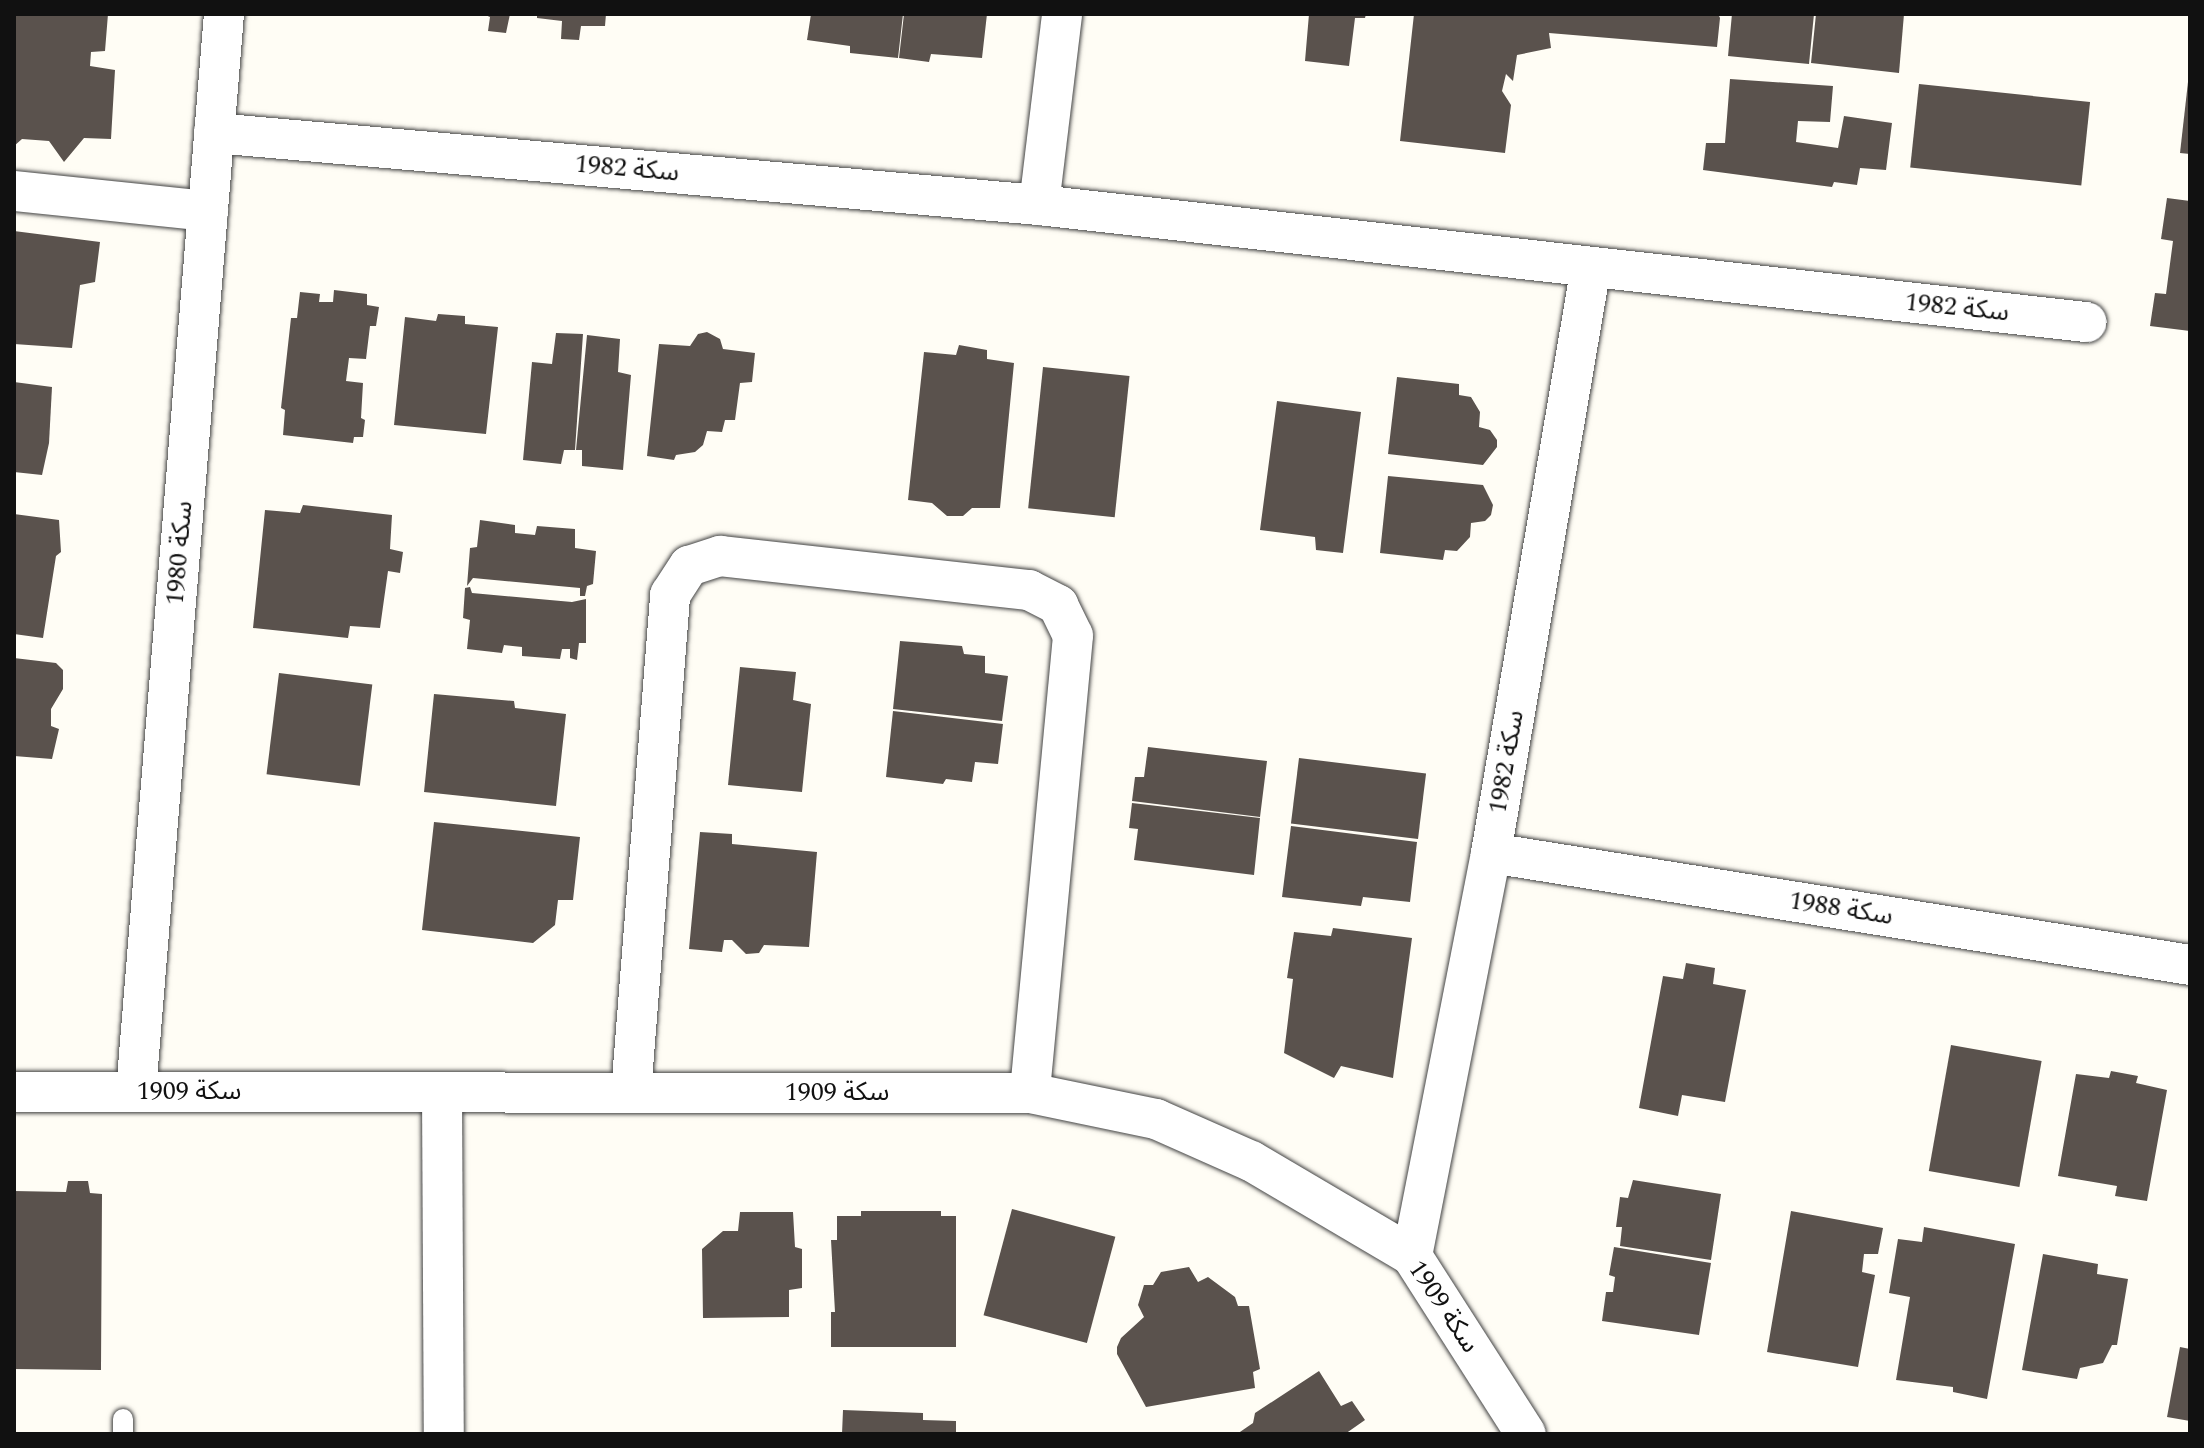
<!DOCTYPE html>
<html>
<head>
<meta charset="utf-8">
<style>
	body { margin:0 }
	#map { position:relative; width:2204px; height:1448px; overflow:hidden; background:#fffdf5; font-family:Spectral,"Noto Sans Arabic",serif }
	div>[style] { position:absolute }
	.building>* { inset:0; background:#5a524d; transform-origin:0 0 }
	.roads { filter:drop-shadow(0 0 2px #444) drop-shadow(0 0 2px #444) }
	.lane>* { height:20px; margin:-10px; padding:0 10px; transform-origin:10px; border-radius:10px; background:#fff }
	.street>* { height:40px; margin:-20px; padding:0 20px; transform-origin:20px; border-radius:20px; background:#fff }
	span { translate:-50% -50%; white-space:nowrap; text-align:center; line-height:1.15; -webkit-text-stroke:8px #fff; paint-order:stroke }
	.street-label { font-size:26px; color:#111 }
	.frame { position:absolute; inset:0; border:16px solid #111; pointer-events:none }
</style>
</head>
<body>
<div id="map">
	<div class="building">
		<div style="clip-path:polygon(14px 14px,108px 14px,105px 51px,91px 52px,90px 66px,115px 70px,111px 139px,84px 138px,64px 162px,49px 141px,22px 139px,14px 146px)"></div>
		<div style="clip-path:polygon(483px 14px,510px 14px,506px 33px,488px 31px,490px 17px)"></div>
		<div style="clip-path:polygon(537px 14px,606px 14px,605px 26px,581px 26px,579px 40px,561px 39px,562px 21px,537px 18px)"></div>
		<div style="clip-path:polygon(811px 14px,903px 14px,898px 58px,850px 53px,850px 46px,807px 40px)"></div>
		<div style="clip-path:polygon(904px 14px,987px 14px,982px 58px,931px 54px,929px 62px,899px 58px)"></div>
		<div style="clip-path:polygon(1309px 14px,1366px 14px,1365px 18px,1355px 18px,1349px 66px,1305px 61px)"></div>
		<div style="clip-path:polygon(1414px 14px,1718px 14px,1720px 18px,1717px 47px,1549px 33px,1551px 48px,1517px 55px,1513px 81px,1506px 74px,1502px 91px,1511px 105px,1505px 153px,1400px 141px)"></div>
		<div style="clip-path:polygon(1732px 14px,1814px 14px,1809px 64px,1728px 56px)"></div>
		<div style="clip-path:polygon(1816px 14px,1904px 14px,1899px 73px,1811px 63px)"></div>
		<div style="clip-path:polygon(1730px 79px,1833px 86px,1830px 122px,1798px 121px,1796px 142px,1838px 148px,1844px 116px,1892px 123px,1886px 170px,1860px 168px,1857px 185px,1834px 182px,1832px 187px,1703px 170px,1706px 143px,1725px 143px)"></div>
		<div style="clip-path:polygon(2188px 82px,2190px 82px,2190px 154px,2180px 153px)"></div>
		<div style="left:1919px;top:84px;width:172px;height:84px;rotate:6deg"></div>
		<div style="clip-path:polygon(2167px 198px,2190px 201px,2190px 331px,2150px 326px,2155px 293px,2166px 294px,2173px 241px,2161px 239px)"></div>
		<div style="clip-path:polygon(14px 231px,100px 242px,95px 282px,80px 285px,72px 348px,14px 344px)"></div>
		<div style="clip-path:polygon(334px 290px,367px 294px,367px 305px,379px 307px,376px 326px,370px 326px,366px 359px,349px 358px,346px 381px,363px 383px,361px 418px,365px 420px,363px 437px,354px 437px,353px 443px,283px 435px,285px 410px,281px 408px,291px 318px,297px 318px,300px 292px,320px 294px,319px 302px,333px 302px)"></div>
		<div style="clip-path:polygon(438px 314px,465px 316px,465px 324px,498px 327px,486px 434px,394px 425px,405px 317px,436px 321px)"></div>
		<div style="clip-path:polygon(707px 332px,720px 339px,723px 349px,755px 353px,752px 382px,740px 383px,735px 420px,725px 420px,722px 432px,707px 431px,703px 445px,695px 452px,676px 455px,674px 460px,647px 456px,659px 344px,690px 346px,698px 334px)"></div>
		<div style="clip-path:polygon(556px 333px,583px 334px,575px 450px,564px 450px,561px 464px,523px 460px,532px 362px,552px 364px)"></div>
		<div style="clip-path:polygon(587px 335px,620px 339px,618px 372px,631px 375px,623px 470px,582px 466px,582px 450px,576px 450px)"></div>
		<div style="clip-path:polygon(959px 345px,987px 350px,987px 359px,1014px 363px,1000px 508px,972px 508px,963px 516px,947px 516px,932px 503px,908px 500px,924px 352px,956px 355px)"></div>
		<div style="left:1043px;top:367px;width:87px;height:142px;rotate:6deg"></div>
		<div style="clip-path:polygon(1397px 377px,1459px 384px,1459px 395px,1471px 397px,1480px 412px,1479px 427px,1490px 430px,1497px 440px,1497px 447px,1483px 465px,1388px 454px)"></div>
		<div style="clip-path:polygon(14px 382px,52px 387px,49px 443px,42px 475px,14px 472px)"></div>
		<div style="clip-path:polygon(1277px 401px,1361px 412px,1343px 553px,1316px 550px,1315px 537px,1260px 530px)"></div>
		<div style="clip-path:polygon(1388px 476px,1483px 485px,1493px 505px,1491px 515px,1485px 521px,1471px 523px,1470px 537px,1457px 551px,1445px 550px,1443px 560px,1380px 553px)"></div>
		<div style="clip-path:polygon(303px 505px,392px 515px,390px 549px,403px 552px,400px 573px,388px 571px,380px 628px,350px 626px,348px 638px,253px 628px,265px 510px,300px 513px)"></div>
		<div style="clip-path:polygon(14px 514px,59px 520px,61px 552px,56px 556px,43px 638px,14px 634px)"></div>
		<div style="clip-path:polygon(480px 520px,515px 525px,515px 533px,535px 535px,537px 526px,575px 529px,575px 548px,596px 551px,593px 584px,587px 586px,585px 596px,580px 596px,580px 588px,473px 578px,467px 586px,470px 548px,477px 547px)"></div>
		<div style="clip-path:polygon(470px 587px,472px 593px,572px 602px,586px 599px,586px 643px,579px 643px,577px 660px,570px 658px,570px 649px,562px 649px,560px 659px,522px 656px,522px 647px,504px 645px,502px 653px,467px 649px,470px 620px,463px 618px,465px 588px)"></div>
		<div style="clip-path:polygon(900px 641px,962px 646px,964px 654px,985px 656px,985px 673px,1008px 676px,1002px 721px,893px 709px)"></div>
		<div style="clip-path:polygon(14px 658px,56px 663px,63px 670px,63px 689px,51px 709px,51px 726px,59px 729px,52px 759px,14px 756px)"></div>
		<div style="clip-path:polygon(740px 667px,796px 672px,793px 700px,811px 704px,802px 792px,728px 785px)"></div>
		<div style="left:279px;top:673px;width:94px;height:102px;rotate:7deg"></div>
		<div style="clip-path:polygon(434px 694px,514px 701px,515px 708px,566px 714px,556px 806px,424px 792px)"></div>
		<div style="clip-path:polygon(893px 711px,1003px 724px,998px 764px,975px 762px,972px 782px,946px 779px,943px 784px,886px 777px)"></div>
		<div style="clip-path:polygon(1148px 747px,1267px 761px,1260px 817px,1132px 801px,1135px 777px,1144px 777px)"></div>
		<div style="left:1299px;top:758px;width:128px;height:66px;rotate:7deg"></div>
		<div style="clip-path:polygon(1132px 803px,1260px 818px,1254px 875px,1134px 860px,1138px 829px,1129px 828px)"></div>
		<div style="clip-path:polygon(434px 822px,580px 837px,573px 900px,558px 900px,555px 925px,533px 943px,422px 930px)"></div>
		<div style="clip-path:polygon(1291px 826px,1417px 842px,1410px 902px,1363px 897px,1361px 906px,1282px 897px)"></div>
		<div style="clip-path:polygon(700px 832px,732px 834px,732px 844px,817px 852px,809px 947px,764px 945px,759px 953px,746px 954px,732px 940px,724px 940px,722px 952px,689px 949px)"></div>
		<div style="clip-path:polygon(1333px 928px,1412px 938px,1393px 1078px,1341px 1066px,1334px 1078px,1284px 1053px,1293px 979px,1287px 978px,1294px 932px,1331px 936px)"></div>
		<div style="clip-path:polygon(1686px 963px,1715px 968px,1713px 984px,1746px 990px,1725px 1102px,1682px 1095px,1678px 1116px,1639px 1108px,1663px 976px,1683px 979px)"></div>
		<div style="left:1951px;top:1045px;width:92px;height:128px;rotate:10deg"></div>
		<div style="clip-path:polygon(2111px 1071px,2138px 1076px,2136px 1083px,2167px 1090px,2147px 1201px,2115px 1196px,2117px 1186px,2058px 1176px,2076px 1074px,2109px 1078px)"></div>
		<div style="clip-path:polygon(1633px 1180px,1721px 1194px,1711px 1260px,1620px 1246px,1622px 1227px,1616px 1227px,1620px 1197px,1628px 1198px)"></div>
		<div style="clip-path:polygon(68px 1181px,88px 1181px,90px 1193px,102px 1194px,101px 1370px,14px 1369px,14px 1191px,66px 1192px)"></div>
		<div style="left:1012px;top:1209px;width:107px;height:110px;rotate:15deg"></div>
		<div style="clip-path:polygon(861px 1211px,941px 1211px,941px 1216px,956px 1216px,956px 1347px,831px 1347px,831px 1312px,835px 1312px,831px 1240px,837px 1240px,837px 1216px,861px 1216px)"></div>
		<div style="clip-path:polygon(1791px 1211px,1883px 1228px,1878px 1254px,1864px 1254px,1862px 1272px,1875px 1275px,1858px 1367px,1767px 1352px)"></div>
		<div style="clip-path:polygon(740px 1212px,793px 1212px,795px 1247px,802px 1249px,802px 1288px,789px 1290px,789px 1317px,703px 1318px,702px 1249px,723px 1231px,738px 1231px)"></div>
		<div style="clip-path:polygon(1924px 1227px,2015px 1244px,1987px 1399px,1953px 1392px,1953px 1387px,1896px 1380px,1910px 1297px,1889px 1293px,1898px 1239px,1922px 1242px)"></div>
		<div style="clip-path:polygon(1614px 1247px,1711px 1263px,1699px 1335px,1602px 1321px,1606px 1292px,1613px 1292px,1615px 1277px,1609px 1275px)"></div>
		<div style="clip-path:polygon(2043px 1254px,2098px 1264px,2097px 1274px,2128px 1279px,2117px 1345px,2112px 1345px,2103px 1363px,2080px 1368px,2077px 1379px,2022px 1370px)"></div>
		<div style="clip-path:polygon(1189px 1267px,1198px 1282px,1208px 1277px,1235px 1297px,1238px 1306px,1249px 1306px,1260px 1369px,1253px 1372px,1255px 1388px,1146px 1407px,1117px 1354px,1117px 1347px,1121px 1338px,1144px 1317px,1138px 1305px,1144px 1285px,1153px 1285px,1161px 1272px)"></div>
		<div style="clip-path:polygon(2180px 1347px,2190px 1349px,2190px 1421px,2167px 1417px)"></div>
		<div style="clip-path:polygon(1319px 1371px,1341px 1406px,1352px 1401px,1365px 1420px,1345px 1434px,1237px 1434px,1253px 1423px,1255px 1413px)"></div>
		<div style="clip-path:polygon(843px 1410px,923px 1413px,923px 1420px,956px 1421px,956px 1434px,842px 1434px)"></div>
	</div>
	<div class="roads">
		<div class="lane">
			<div style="left:123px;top:1434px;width:15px;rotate:-90deg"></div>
		</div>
		<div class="street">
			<div style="left:214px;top:133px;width:828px;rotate:4.99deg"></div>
			<div style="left:1039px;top:205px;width:1054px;rotate:6.38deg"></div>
			<div style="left:14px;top:191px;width:195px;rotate:5.9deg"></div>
			<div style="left:1039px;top:205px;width:192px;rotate:-83.1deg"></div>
			<div style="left:1491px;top:853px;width:708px;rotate:9.1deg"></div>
			<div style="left:136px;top:1091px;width:1081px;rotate:-85.33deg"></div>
			<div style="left:14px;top:1092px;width:1016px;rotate:0.06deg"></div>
			<div style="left:1030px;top:1093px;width:129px;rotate:11.7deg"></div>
			<div style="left:1156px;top:1119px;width:104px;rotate:23.9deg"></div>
			<div style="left:1251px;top:1161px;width:187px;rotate:30.5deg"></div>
			<div style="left:1412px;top:1256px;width:211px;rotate:57.4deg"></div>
			<div style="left:442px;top:1093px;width:341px;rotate:89.7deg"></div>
			<div style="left:631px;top:1093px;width:500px;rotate:-85.5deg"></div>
			<div style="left:670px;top:595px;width:35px;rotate:-57deg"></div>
			<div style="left:689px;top:566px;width:33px;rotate:-18deg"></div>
			<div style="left:720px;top:556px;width:311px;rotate:6.3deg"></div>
			<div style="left:1029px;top:590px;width:33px;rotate:27deg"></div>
			<div style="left:1058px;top:605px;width:34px;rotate:64deg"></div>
			<div style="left:1073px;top:636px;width:459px;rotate:95.4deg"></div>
			<div style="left:1412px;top:1256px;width:411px;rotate:-78.9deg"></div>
			<div style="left:1491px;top:853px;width:594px;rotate:-80.32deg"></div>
		</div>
	</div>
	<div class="street-label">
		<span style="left:627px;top:169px;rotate:5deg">سكة 1982</span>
		<span style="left:1957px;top:308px;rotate:6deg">سكة 1982</span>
		<span style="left:180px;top:553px;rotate:-85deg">سكة 1980</span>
		<span style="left:1507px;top:762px;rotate:-80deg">سكة 1982</span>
		<span style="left:1841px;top:909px;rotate:9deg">سكة 1988</span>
		<span style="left:189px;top:1092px">سكة 1909</span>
		<span style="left:837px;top:1093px">سكة 1909</span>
		<span style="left:1443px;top:1307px;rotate:56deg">سكة 1909</span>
	</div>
	<div class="frame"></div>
</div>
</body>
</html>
